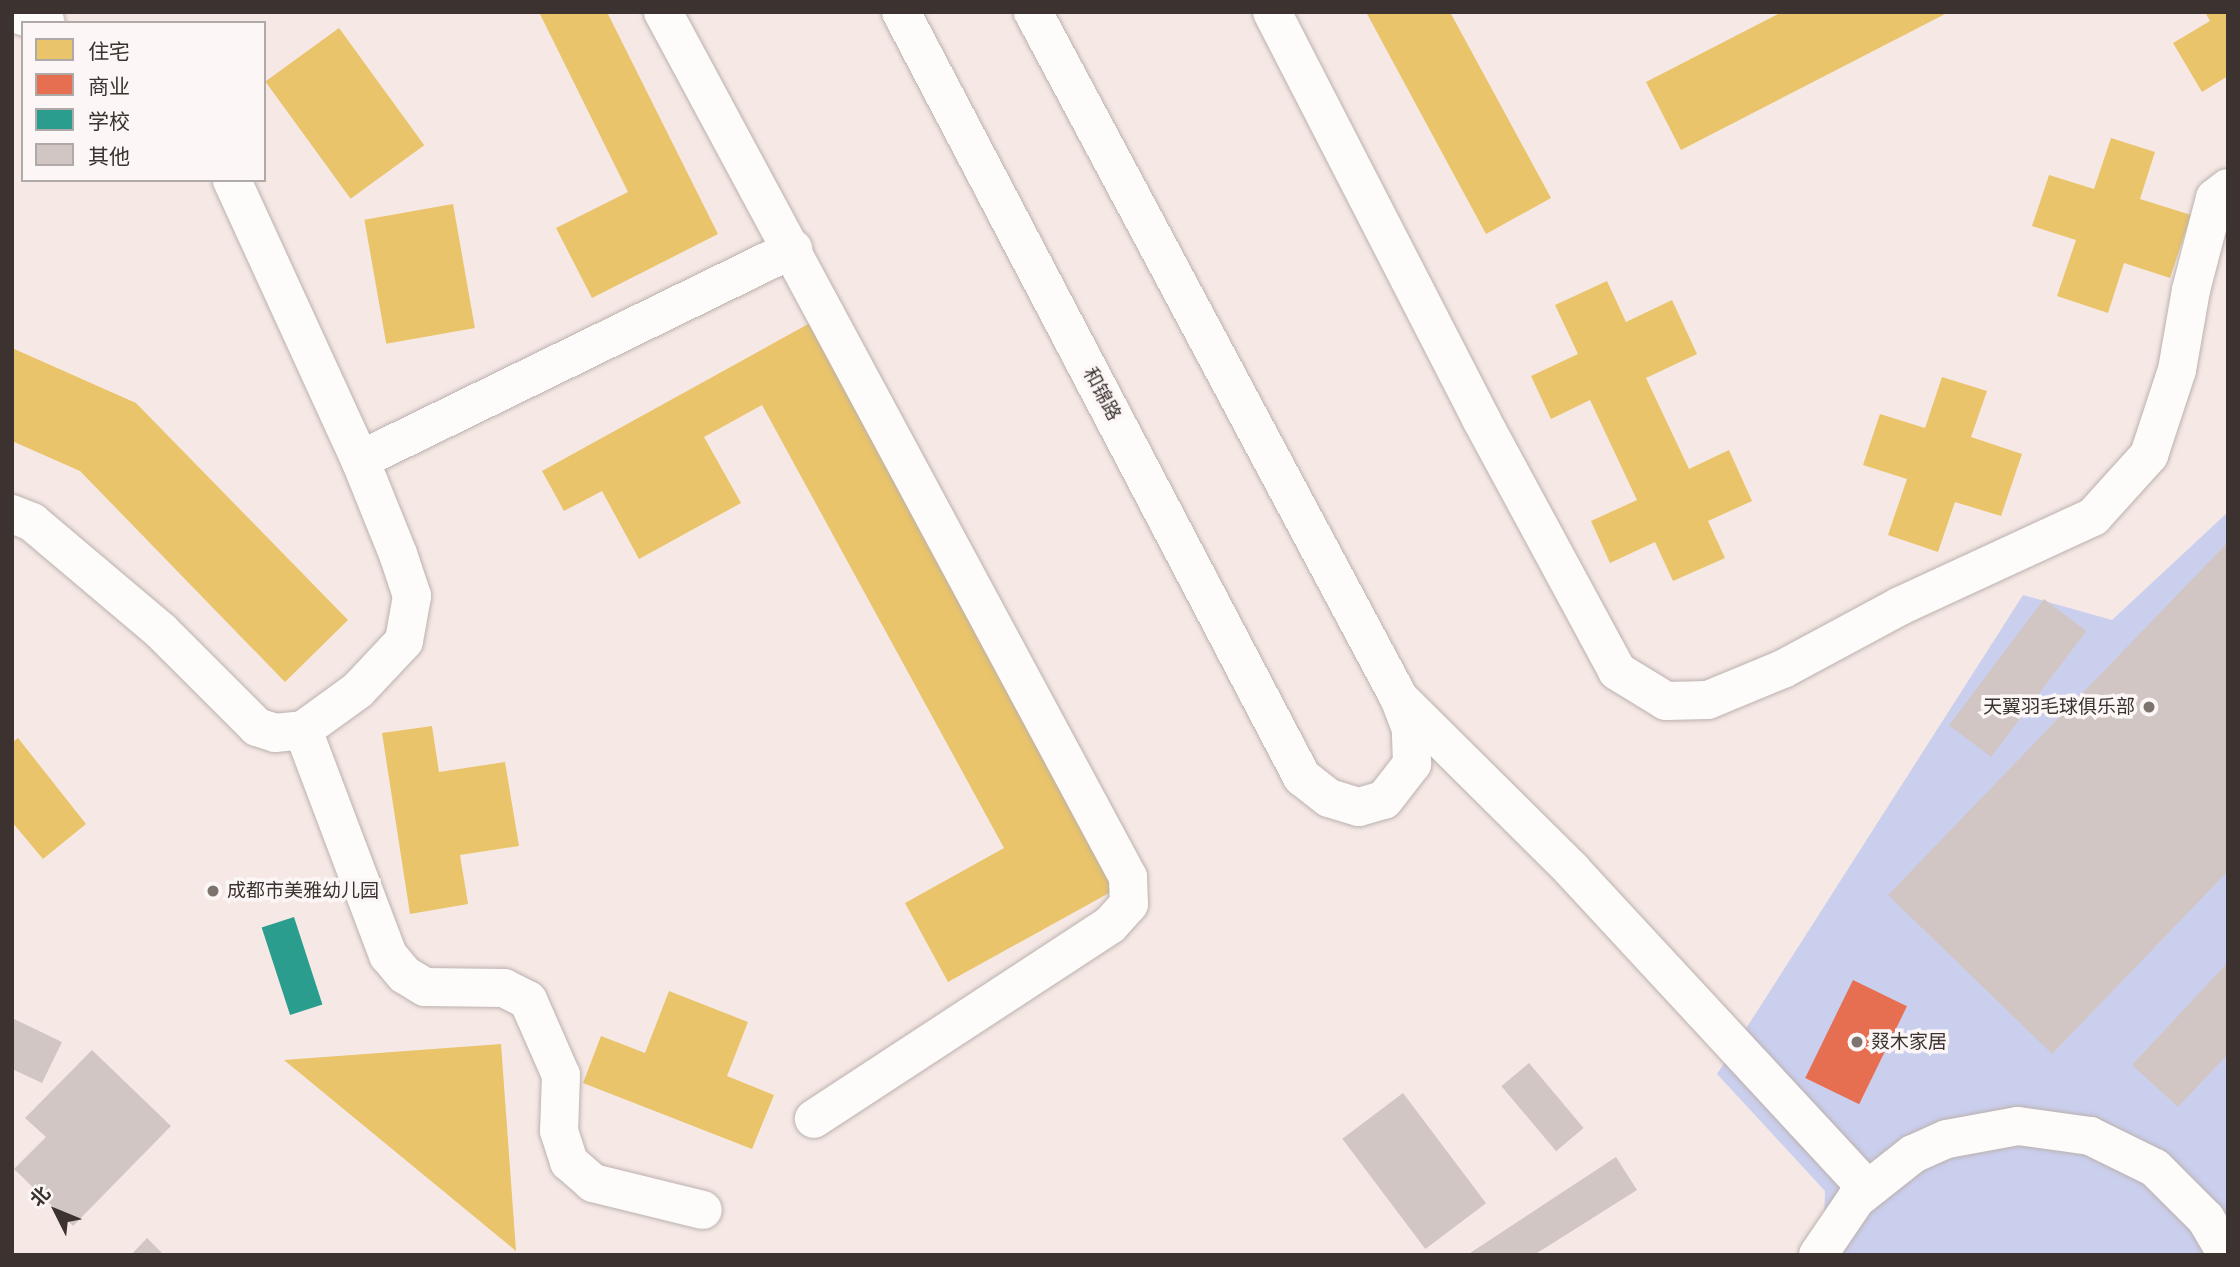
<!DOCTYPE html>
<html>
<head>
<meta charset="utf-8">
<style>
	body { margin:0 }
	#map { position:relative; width:2240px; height:1267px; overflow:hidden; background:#f6e9e5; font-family:Montserrat,"Noto Sans SC",sans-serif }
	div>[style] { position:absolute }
	.green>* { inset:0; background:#cbcfee }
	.homes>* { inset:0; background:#e9c46a; transform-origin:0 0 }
	.shops>* { inset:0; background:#e76f51; transform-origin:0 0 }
	.schools>* { inset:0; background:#2a9d8f; transform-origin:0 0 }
	.building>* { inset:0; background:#d1c6c3; transform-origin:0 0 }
	.roads { filter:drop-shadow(0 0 2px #bbb1ae) drop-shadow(0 0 2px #bbb1ae) }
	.minor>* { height:38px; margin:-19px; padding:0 19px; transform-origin:19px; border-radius:19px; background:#fefcfb }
	.tertiary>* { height:38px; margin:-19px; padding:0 19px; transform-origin:19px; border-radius:19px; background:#fefcfb }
	.dots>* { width:19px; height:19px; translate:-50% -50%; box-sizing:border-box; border:4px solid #fcf7f6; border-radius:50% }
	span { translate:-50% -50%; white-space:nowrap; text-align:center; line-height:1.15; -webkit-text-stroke:7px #fcf7f6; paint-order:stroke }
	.street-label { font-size:19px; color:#3c3330 }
	.poi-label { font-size:19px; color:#3c3330 }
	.right { translate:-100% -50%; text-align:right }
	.left { translate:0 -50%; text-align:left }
	.frame { position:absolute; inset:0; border:14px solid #3c3330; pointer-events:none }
	.legend { position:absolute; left:21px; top:21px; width:245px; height:161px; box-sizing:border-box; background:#fcf7f6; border:2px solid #afa9a7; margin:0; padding:9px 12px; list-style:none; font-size:21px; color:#3c3330 }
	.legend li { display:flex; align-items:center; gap:14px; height:35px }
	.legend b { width:35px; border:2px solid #afa9a7 }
	.north { position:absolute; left:21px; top:1176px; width:70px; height:70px; -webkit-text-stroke:5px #fcf7f6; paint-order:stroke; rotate:313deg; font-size:19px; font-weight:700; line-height:28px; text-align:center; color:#3c3330 }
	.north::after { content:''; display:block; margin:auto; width:24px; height:32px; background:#3c3330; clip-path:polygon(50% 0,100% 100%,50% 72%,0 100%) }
</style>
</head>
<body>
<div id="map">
	<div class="green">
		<div style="clip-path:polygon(2228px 512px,2228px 1255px,1823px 1255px,1825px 1191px,1717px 1074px,2023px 595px,2112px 620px)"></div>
	</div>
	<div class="homes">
		<div style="clip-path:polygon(539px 12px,607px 12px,718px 234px,592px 298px,556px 228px,628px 192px)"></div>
		<div style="clip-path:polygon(1366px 12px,1450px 12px,1551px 198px,1486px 234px)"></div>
		<div style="clip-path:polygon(1782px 12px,1949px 12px,1681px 150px,1646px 82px)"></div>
		<div style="clip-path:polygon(2205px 12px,2228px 12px,2228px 76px,2202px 92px,2173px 43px,2210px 21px)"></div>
		<div style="left:339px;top:28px;width:145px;height:91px;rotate:54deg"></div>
		<div style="clip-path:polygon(2111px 138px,2155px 152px,2140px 199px,2191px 215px,2170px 278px,2124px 263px,2108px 313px,2057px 296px,2076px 240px,2032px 226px,2049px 175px,2094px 189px)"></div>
		<div style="left:453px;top:204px;width:126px;height:90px;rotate:80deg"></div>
		<div style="clip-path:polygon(1607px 281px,1626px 322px,1672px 300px,1697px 354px,1646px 378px,1689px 469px,1729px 450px,1752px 501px,1708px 521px,1725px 558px,1673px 581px,1655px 542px,1610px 563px,1591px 521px,1637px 500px,1590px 400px,1551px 419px,1531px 376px,1578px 354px,1555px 305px)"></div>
		<div style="clip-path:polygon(810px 323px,1118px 888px,948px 982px,905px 903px,1004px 848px,762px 405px,704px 437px,741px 503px,639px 559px,602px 491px,564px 511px,542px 471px)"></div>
		<div style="clip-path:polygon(12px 348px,136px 403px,348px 620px,285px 682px,80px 471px,12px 441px)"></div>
		<div style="clip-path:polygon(1942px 377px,1987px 391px,1971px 437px,2022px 454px,2001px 516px,1955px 502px,1938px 552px,1888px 535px,1907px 479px,1863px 465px,1880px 414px,1925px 428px)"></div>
		<div style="clip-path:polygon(432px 726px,439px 772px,505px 762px,519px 846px,460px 855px,468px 904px,410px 914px,382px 733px)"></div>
		<div style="clip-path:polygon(18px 738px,86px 824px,43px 859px,12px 822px,12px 743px)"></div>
		<div style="clip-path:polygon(669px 991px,748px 1022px,727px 1076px,774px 1095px,752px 1149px,583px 1083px,601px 1036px,645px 1053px)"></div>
		<div style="clip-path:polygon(501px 1044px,516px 1251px,284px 1060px)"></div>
	</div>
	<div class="shops">
		<div style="left:1853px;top:980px;width:60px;height:109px;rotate:26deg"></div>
	</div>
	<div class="schools">
		<div style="left:294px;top:917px;width:92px;height:34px;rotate:72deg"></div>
	</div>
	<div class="building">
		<div style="clip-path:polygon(2228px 542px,2228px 871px,2052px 1054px,1888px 895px)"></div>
		<div style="left:2044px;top:599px;width:53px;height:158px;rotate:37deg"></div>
		<div style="clip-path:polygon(2228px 962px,2228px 1054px,2178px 1107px,2132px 1065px)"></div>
		<div style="clip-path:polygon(12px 1018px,62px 1042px,42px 1083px,12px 1069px)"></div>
		<div style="clip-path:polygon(92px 1050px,171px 1126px,73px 1226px,14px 1169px,46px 1137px,25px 1118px)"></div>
		<div style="left:1529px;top:1063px;width:85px;height:36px;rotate:50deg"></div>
		<div style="left:1403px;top:1093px;width:138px;height:76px;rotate:53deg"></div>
		<div style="clip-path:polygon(1616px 1157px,1637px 1190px,1534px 1255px,1467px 1255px)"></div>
		<div style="clip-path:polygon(147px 1238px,164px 1255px,131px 1255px)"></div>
	</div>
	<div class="roads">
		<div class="minor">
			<div style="left:663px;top:12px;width:982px;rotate:61.74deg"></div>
			<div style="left:1128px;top:877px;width:27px;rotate:88deg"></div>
			<div style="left:1129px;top:904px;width:28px;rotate:132deg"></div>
			<div style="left:1110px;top:925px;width:354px;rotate:146.8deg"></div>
			<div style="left:1272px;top:12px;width:458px;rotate:62.8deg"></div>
			<div style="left:1481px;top:419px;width:286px;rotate:61.6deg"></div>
			<div style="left:1617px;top:671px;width:57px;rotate:31.5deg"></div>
			<div style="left:1666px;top:701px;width:42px;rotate:-1.4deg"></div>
			<div style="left:1708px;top:700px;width:81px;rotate:-22.5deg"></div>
			<div style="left:1783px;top:669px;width:133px;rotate:-28.3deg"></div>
			<div style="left:1900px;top:606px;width:213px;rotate:-24.8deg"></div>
			<div style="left:2093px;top:517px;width:84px;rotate:-47.9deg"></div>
			<div style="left:2149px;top:455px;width:89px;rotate:-71.8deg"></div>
			<div style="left:2177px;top:370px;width:81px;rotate:-80.1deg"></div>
			<div style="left:2191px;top:290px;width:95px;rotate:-75.4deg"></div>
			<div style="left:2215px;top:198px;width:16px;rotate:-38deg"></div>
			<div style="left:12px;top:13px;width:35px;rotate:16deg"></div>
			<div style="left:360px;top:460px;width:482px;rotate:-26deg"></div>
			<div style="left:12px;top:514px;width:22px;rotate:22deg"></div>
			<div style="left:32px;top:522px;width:169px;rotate:40.2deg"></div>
			<div style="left:161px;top:631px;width:136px;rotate:45deg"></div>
			<div style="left:257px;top:727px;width:19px;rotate:18deg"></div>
			<div style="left:275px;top:733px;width:28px;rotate:-6deg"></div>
			<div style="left:303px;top:730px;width:68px;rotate:-36deg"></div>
			<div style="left:358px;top:690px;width:67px;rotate:-46.8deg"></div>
			<div style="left:404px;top:641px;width:46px;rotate:-79.9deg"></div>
			<div style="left:412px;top:596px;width:44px;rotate:-108.4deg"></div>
			<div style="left:398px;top:554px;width:101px;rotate:-112deg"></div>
			<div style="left:360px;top:460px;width:308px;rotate:-114.6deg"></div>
			<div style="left:1399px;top:698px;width:244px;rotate:44.8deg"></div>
			<div style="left:1572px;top:870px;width:434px;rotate:47.2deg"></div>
			<div style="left:303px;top:730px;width:241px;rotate:69.3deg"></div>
			<div style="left:388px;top:955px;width:26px;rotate:50deg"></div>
			<div style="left:405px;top:975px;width:23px;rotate:31deg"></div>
			<div style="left:425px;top:987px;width:79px;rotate:0.7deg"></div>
			<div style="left:504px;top:988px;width:27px;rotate:27deg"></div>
			<div style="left:528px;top:1000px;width:82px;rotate:66.3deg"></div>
			<div style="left:561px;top:1075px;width:56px;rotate:92deg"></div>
			<div style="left:559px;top:1131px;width:33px;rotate:72deg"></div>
			<div style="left:569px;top:1162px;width:32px;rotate:41deg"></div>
			<div style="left:593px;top:1183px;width:113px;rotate:13.8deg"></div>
			<div style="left:1818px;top:1255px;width:68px;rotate:-55.8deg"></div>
			<div style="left:1856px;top:1199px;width:73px;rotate:-38.3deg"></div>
			<div style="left:1913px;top:1154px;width:37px;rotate:-24deg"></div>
			<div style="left:1947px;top:1139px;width:72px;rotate:-10.4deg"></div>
			<div style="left:2018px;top:1126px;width:73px;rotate:7.9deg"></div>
			<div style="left:2090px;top:1136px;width:72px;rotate:26.2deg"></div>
			<div style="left:2155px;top:1168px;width:72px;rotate:45deg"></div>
			<div style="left:2206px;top:1219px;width:42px;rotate:59.7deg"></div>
		</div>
		<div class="tertiary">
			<div style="left:901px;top:12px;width:864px;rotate:62.34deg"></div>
			<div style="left:1302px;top:777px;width:34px;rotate:38deg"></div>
			<div style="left:1329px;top:798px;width:31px;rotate:17deg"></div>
			<div style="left:1359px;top:807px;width:26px;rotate:-16deg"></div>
			<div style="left:1384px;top:800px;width:46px;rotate:-52.1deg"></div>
			<div style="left:1412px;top:764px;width:35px;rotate:-92deg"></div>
			<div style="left:1411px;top:729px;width:33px;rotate:-111deg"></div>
			<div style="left:1399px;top:698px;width:778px;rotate:-118.08deg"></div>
		</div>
	</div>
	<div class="dots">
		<div style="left:2149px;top:707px;background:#7d736f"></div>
		<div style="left:213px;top:891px;background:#7d736f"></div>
		<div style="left:1857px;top:1042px;background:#7d736f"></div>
	</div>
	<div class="street-label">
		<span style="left:1102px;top:394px;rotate:62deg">和锦路</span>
	</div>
	<div class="poi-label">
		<span class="right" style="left:2135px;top:707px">天翼羽毛球俱乐部</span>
		<span class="left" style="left:227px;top:891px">成都市美雅幼儿园</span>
		<span class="left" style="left:1871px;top:1042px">叕木家居</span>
	</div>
	<div class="frame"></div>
	<ul class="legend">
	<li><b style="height:19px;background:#e9c46a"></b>住宅</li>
	<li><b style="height:19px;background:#e76f51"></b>商业</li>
	<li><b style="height:19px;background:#2a9d8f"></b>学校</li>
	<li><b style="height:19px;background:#d1c6c3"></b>其他</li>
	</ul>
	<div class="north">北</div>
</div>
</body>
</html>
